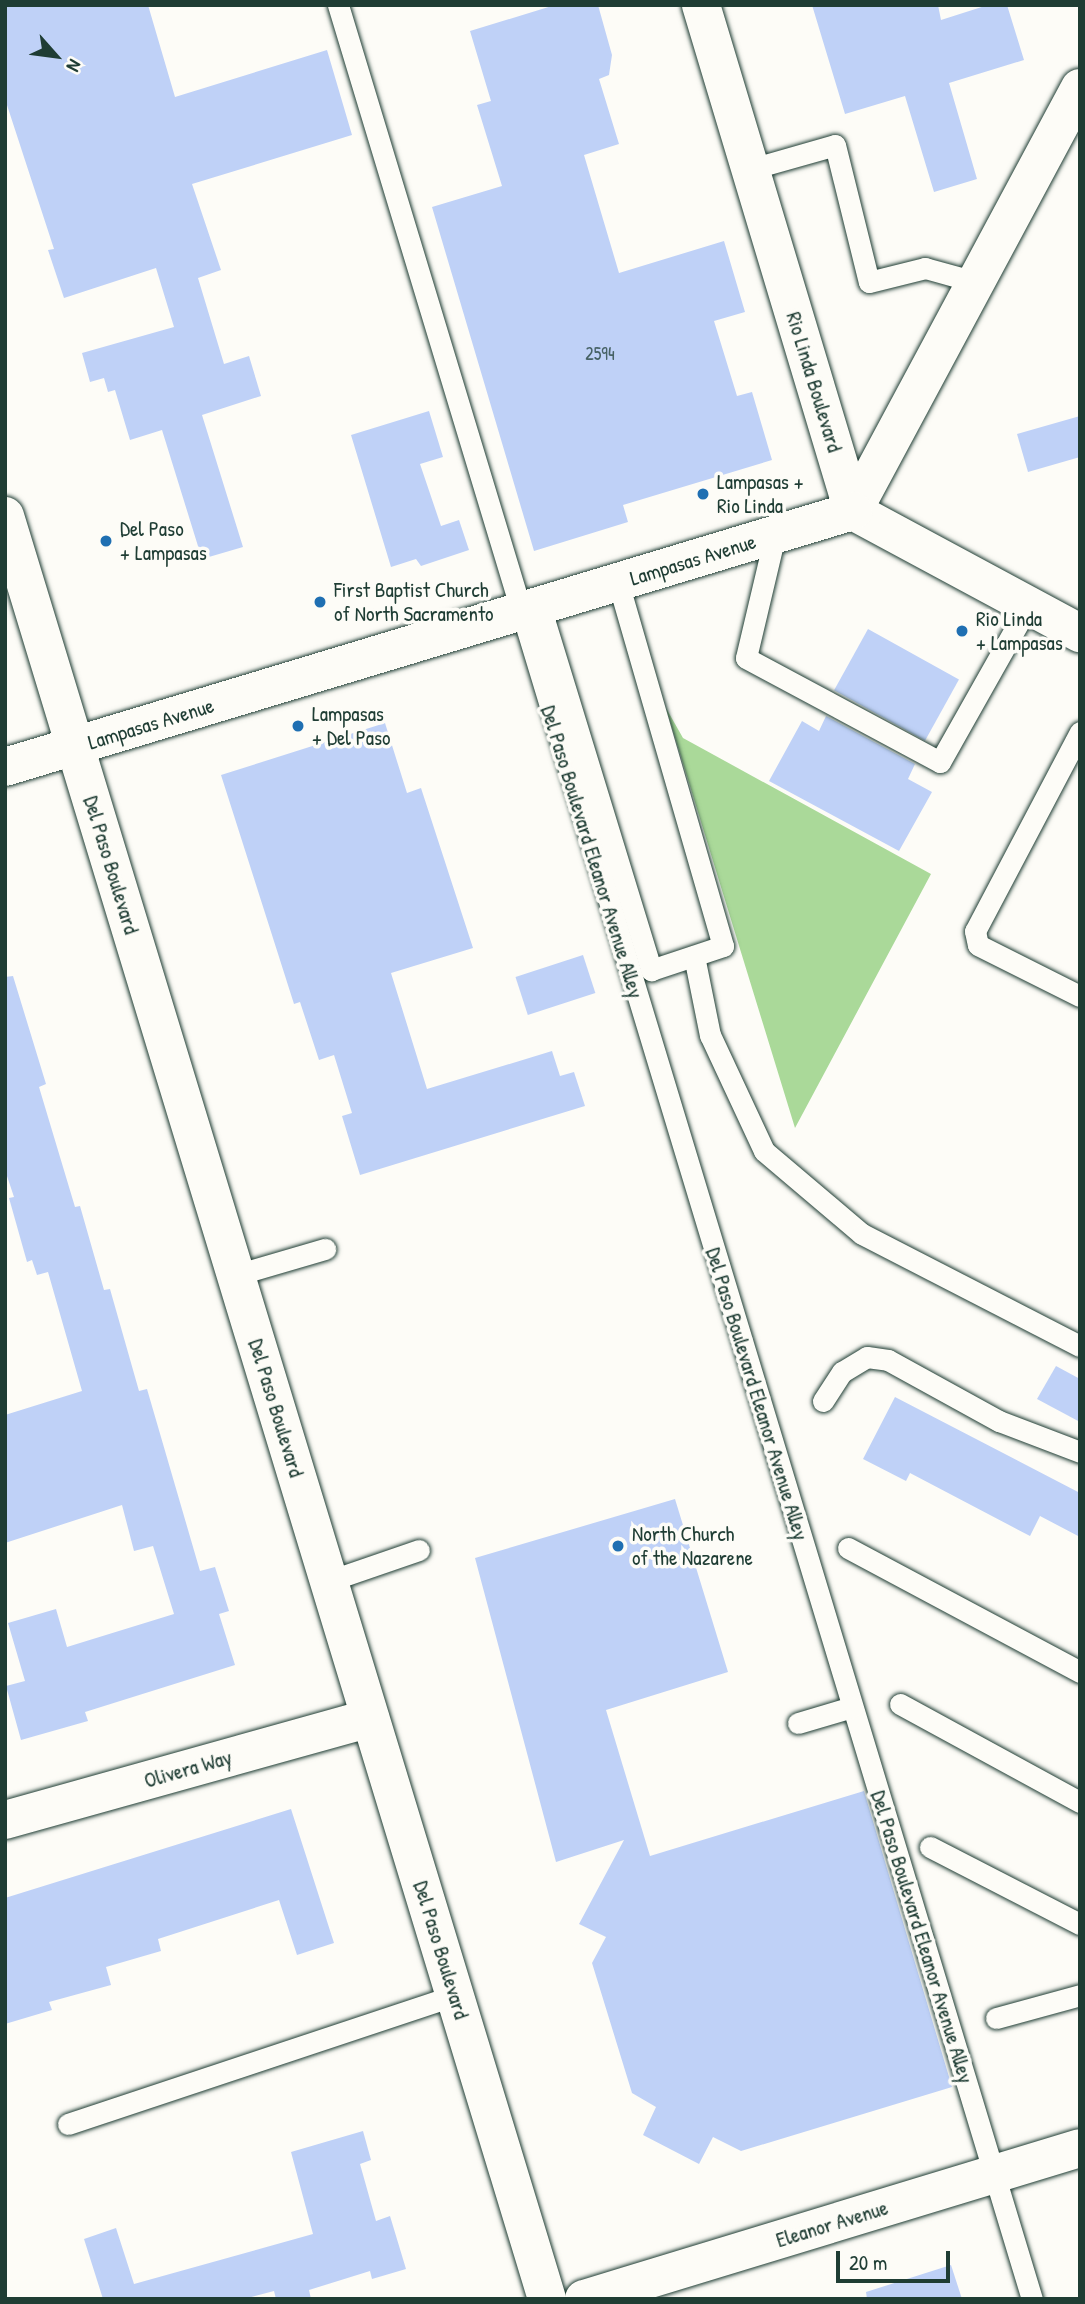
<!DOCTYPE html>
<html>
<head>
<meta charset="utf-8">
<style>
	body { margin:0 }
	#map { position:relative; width:1085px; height:2304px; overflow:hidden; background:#fdfcf7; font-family:"Patrick Hand",sans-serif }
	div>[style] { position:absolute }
	.green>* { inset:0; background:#aad999 }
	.building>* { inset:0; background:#bfd1f7; transform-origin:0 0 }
	.roads { filter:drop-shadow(0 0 2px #1f3d34) drop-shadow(0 0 2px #1f3d34) }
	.lane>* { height:21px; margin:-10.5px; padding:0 10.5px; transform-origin:10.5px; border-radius:10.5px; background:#fdfcf7 }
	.street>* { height:38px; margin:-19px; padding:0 19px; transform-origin:19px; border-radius:19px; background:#fdfcf7 }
	.secondary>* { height:38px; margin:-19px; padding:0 19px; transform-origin:19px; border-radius:19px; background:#fdfcf7 }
	.dots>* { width:19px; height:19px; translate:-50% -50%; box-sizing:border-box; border:4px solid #fdfcf7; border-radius:50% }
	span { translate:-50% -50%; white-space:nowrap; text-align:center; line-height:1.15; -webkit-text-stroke:7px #fdfcf7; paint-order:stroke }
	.number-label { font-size:18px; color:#476265 }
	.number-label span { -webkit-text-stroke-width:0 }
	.street-label { font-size:21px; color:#1f3d34 }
	.poi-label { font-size:21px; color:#1f3d34 }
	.left { translate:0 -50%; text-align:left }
	.frame { position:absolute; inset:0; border:7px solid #1f3d34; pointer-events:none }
	.north { position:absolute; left:21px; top:21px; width:70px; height:70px; -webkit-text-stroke:5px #fdfcf7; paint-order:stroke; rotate:118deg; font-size:19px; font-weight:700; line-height:28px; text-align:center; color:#1f3d34 }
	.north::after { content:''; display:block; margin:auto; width:24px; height:32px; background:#1f3d34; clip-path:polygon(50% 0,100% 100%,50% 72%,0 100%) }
	.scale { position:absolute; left:836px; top:2251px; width:114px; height:32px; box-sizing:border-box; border:4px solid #1f3d34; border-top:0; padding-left:9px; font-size:21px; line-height:24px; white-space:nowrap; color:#1f3d34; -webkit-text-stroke:5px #fdfcf7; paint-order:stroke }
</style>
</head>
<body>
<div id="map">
	<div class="green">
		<div style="clip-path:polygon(666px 708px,683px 738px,931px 874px,795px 1128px)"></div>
	</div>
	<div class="building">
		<div style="clip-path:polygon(5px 5px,148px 5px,175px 97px,327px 50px,352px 135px,192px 184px,221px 270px,198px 278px,224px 364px,249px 356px,261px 396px,202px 415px,243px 547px,202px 559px,162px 430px,130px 440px,115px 390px,108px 392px,104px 378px,90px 382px,82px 353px,174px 327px,156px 268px,64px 298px,48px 250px,54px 249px,5px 99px)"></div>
		<div style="clip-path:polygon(555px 5px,598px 5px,612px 55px,609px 75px,599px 79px,619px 144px,584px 155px,619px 273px,724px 241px,745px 312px,714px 321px,737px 396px,752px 392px,772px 460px,623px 505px,628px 522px,534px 551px,432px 207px,502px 186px,477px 105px,491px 101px,470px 31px)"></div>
		<div style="clip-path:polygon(812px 5px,938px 5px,941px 20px,988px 5px,1007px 5px,1024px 60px,949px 83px,977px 179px,934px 192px,905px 96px,845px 114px)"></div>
		<div style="clip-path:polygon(429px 411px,443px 457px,420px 464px,441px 526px,459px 520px,469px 550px,421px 566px,416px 559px,391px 567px,351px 435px)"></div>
		<div style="clip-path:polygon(1080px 416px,1080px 457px,1028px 472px,1017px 434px)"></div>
		<div style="left:868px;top:629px;width:104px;height:70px;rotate:29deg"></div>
		<div style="clip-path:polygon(826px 716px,915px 764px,908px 779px,932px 792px,899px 851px,769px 781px,802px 721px,819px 731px)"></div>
		<div style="clip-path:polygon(385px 723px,407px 793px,421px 788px,473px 948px,391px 973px,427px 1089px,552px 1051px,560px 1076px,574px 1072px,585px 1106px,360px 1175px,342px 1116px,352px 1113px,334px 1055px,319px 1060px,300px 1002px,294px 1004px,221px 775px)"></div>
		<div style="left:583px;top:955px;width:40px;height:71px;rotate:72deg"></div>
		<div style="clip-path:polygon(13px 976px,46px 1084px,39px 1087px,75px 1207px,80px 1206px,104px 1290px,110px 1289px,139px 1391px,147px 1389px,200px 1571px,215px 1567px,229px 1611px,219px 1614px,235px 1665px,85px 1712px,88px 1721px,21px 1740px,6px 1686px,25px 1681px,8px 1623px,56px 1609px,67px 1647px,174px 1614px,153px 1546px,134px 1551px,122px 1505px,5px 1543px,5px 1415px,82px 1391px,48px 1272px,37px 1275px,32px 1260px,27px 1262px,9px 1198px,14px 1197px,5px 1170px,5px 977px)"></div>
		<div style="clip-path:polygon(1056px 1366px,1080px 1379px,1080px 1422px,1037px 1399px)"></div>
		<div style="clip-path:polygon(895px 1397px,1080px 1493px,1080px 1537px,1040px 1516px,1030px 1536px,910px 1473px,906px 1481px,863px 1459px)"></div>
		<div style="clip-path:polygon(675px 1499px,728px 1672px,606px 1710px,650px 1856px,864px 1791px,952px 2087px,741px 2151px,713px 2137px,699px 2164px,643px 2135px,656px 2107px,632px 2093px,592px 1963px,606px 1937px,579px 1924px,624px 1840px,556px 1862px,475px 1558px)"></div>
		<div style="clip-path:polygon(291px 1809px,334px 1943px,297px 1955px,279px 1900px,158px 1939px,161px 1951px,106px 1967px,111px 1985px,49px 2002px,52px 2010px,5px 2024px,5px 1898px)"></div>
		<div style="clip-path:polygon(363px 2131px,371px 2160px,360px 2164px,376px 2221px,390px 2216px,406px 2269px,372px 2279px,370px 2271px,309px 2290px,311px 2299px,276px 2299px,274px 2291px,244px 2299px,103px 2299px,84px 2239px,116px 2228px,134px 2284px,313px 2234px,291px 2152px)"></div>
		<div style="clip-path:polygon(951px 2265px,962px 2299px,867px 2299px,866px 2292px)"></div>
	</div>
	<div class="roads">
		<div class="lane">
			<div style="left:338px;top:5px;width:2397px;rotate:73.17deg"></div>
			<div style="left:751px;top:169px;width:87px;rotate:-15.9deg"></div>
			<div style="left:835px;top:145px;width:141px;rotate:76.1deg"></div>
			<div style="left:869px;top:282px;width:58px;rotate:-14deg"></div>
			<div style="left:925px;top:268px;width:53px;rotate:15.4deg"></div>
			<div style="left:775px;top:535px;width:126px;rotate:103.3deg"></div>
			<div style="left:746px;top:658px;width:220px;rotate:28.2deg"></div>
			<div style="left:940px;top:762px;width:179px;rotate:-60.6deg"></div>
			<div style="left:540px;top:606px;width:381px;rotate:73deg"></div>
			<div style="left:651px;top:970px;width:76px;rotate:-18.4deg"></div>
			<div style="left:723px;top:946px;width:379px;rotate:-106.1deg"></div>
			<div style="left:1080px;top:732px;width:225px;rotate:117.8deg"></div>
			<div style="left:975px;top:931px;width:14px;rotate:78deg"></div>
			<div style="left:978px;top:945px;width:114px;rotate:26.6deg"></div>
			<div style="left:694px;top:956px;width:81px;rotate:78.6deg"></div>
			<div style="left:710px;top:1035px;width:128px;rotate:65deg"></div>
			<div style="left:764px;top:1151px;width:128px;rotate:40.3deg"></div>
			<div style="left:862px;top:1234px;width:245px;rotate:27.2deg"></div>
			<div style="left:236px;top:1275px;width:93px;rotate:-16.3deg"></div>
			<div style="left:823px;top:1401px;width:35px;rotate:-57deg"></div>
			<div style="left:842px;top:1372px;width:29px;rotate:-31deg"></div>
			<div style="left:867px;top:1357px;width:21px;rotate:8deg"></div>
			<div style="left:888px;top:1360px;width:127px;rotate:28.8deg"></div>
			<div style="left:999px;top:1421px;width:87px;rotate:20.9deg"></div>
			<div style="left:848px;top:1548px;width:263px;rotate:28.1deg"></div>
			<div style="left:329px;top:1581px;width:95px;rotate:-19deg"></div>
			<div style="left:900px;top:1704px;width:205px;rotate:28.6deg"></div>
			<div style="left:798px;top:1723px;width:56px;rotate:-16.5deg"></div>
			<div style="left:930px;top:1847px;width:169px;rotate:27.2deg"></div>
			<div style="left:996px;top:2018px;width:87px;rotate:-15.3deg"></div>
			<div style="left:68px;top:2124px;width:408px;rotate:-18.4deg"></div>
		</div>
		<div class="street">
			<div style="left:853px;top:511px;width:480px;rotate:-61.8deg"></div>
			<div style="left:5px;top:1820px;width:379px;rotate:-15.6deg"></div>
			<div style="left:584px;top:2299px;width:518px;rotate:-16.93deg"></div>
		</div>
		<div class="secondary">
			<div style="left:701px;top:5px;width:528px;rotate:73.28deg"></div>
			<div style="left:853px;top:511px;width:258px;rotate:28.3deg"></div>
			<div style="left:5px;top:516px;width:1864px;rotate:73.09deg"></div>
			<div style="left:5px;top:767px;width:886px;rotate:-16.8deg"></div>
		</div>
	</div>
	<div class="dots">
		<div style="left:703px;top:494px;background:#1f6fb2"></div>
		<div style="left:106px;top:541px;background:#1f6fb2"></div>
		<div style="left:320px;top:602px;background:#1f6fb2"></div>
		<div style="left:962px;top:631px;background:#1f6fb2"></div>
		<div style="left:298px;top:726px;background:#1f6fb2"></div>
		<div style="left:618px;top:1546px;background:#1f6fb2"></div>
	</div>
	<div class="number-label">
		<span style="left:600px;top:354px">2594</span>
	</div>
	<div class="street-label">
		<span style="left:814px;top:382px;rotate:73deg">Rio Linda Boulevard</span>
		<span style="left:693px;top:560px;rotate:-17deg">Lampasas Avenue</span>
		<span style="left:151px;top:724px;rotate:-17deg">Lampasas Avenue</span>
		<span style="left:592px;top:852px;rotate:73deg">Del Paso Boulevard Eleanor Avenue Alley</span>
		<span style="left:111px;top:865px;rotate:73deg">Del Paso Boulevard</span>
		<span style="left:757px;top:1394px;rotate:73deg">Del Paso Boulevard Eleanor Avenue Alley</span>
		<span style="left:276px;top:1408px;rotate:73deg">Del Paso Boulevard</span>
		<span style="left:188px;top:1769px;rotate:-16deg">Olivera Way</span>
		<span style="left:922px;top:1937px;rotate:73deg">Del Paso Boulevard Eleanor Avenue Alley</span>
		<span style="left:441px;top:1950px;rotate:73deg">Del Paso Boulevard</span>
		<span style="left:832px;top:2224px;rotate:-17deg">Eleanor Avenue</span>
	</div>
	<div class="poi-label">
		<span class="left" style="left:717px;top:494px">Lampasas +<br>Rio Linda</span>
		<span class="left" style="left:120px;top:541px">Del Paso<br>+ Lampasas</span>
		<span class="left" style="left:334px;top:602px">First Baptist Church<br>of North Sacramento</span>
		<span class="left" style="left:976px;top:631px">Rio Linda<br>+ Lampasas</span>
		<span class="left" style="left:312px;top:726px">Lampasas<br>+ Del Paso</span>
		<span class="left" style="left:632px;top:1546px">North Church<br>of the Nazarene</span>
	</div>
	<div class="frame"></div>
	<div class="north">N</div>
	<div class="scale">20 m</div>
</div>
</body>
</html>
